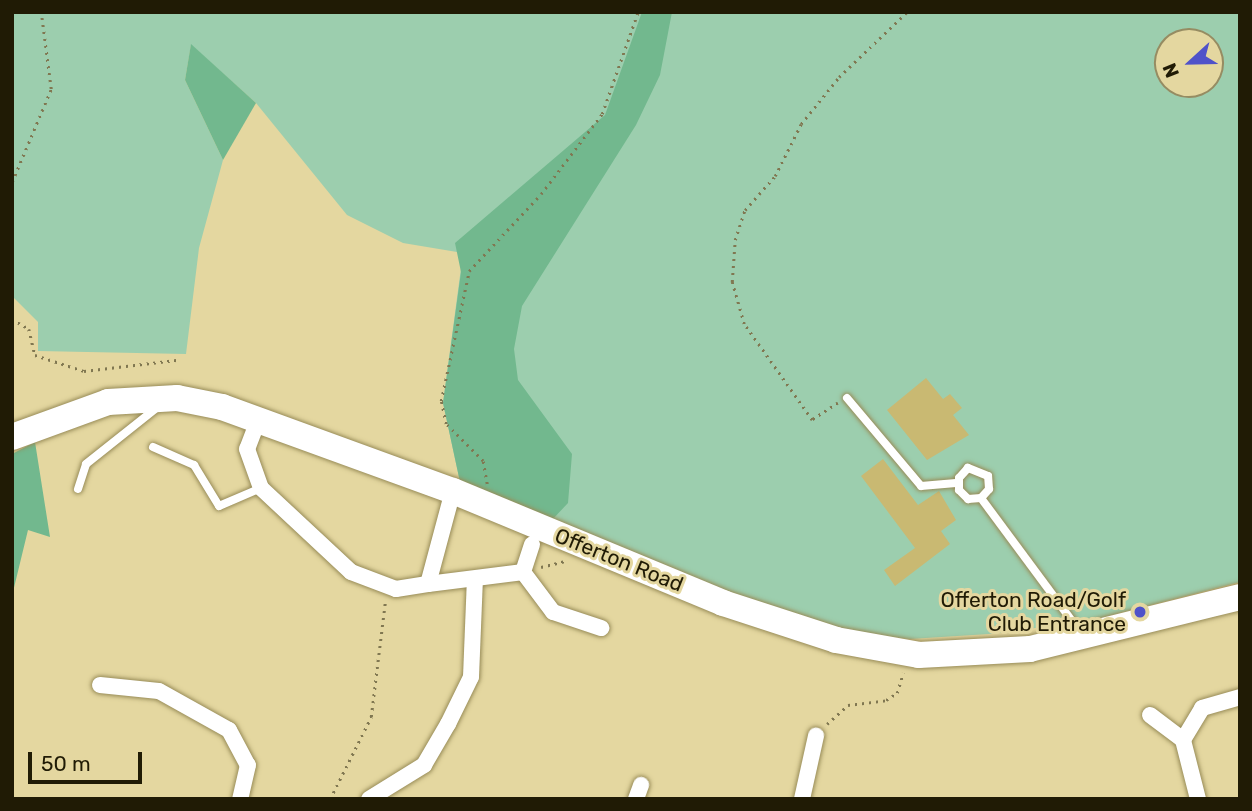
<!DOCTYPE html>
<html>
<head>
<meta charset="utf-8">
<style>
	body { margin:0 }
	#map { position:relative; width:1252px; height:811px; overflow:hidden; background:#e4d7a0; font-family:Rubik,sans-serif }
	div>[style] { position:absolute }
	.green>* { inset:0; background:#9cceae }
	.forest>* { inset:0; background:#72b88e }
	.building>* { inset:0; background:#c9b972 }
	.path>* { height:2.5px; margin-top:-1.25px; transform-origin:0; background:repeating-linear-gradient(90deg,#807751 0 2px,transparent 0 7px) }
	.roads { filter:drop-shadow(0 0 2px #988c58) drop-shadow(0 0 2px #988c58) }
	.service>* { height:8px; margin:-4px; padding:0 4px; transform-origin:4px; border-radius:4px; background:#fff }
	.minor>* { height:16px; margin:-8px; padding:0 8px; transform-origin:8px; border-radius:8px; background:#fff }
	.primary>* { height:26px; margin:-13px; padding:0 13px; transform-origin:13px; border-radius:13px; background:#fff }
	.dots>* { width:19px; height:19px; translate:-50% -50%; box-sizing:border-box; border:4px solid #e4d7a0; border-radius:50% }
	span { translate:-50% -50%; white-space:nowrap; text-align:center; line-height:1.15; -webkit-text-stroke:6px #e4d7a0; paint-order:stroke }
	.street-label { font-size:21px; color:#201b05 }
	.poi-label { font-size:21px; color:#201b05 }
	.right { translate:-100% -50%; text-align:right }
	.frame { position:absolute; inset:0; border:14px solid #201b05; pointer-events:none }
	.north { position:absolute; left:1154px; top:28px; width:70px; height:70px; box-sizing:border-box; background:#e4d7a0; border:2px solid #968c62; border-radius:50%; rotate:248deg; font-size:19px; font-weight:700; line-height:28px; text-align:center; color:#201b05 }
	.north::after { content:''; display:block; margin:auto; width:24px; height:32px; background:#4f52c9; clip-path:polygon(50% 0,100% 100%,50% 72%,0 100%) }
	.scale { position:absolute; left:28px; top:752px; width:114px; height:32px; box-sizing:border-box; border:4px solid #201b05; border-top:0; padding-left:9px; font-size:21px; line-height:24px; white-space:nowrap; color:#201b05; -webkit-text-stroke:5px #e4d7a0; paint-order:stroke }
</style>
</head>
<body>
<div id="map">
	<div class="green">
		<div style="clip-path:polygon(evenodd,12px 12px,1240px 12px,1240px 582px,1089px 621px,989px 634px,910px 639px,835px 631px,633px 556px,460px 482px,443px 403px,463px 253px,403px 243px,347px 215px,256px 103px,191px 45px,185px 80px,223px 160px,199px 248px,186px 354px,38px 351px,38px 322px,12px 296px,12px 12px,1168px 42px,1210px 42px,1210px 84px,1168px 84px,1168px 42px)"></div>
	</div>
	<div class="forest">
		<div style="clip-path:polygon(642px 12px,672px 12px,660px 75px,636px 125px,522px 306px,514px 349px,518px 380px,572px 454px,568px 503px,551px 521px,460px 482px,443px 403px,461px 272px,455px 243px,605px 115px)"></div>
		<div style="clip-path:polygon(191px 44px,256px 103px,223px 160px,185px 80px)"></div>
		<div style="clip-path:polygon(35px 442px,50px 537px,28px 530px,12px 596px,12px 454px)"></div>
	</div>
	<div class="building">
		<div style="clip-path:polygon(926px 378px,943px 399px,950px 394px,962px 408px,953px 415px,969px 435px,927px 460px,887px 410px)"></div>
		<div style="clip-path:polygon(883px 459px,918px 505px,939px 491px,956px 520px,941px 531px,950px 544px,895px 586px,884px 570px,915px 548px,861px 476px)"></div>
	</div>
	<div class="path">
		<div style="left:12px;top:182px;width:101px;rotate:-67.2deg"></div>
		<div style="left:51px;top:89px;width:78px;rotate:-97.4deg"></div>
		<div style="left:12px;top:319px;width:20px;rotate:30deg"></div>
		<div style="left:29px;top:329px;width:27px;rotate:77deg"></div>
		<div style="left:35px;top:355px;width:52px;rotate:18.1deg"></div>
		<div style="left:84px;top:371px;width:93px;rotate:-6.8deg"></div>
		<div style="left:838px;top:403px;width:31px;rotate:147deg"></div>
		<div style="left:812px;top:420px;width:118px;rotate:-125.3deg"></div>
		<div style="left:744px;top:324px;width:44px;rotate:-105.9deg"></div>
		<div style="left:732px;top:282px;width:42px;rotate:-85.9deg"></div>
		<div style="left:735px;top:240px;width:32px;rotate:-72deg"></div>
		<div style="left:745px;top:210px;width:45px;rotate:-48.6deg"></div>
		<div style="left:775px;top:176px;width:58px;rotate:-63.4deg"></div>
		<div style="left:801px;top:124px;width:60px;rotate:-51deg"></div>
		<div style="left:839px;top:77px;width:94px;rotate:-43.7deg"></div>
		<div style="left:487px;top:484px;width:23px;rotate:-100deg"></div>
		<div style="left:483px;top:461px;width:52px;rotate:-135deg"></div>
		<div style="left:446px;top:424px;width:24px;rotate:-102deg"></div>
		<div style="left:441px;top:401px;width:133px;rotate:-77.8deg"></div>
		<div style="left:469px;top:271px;width:105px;rotate:-46.9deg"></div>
		<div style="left:541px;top:194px;width:101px;rotate:-52.7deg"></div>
		<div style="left:602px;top:114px;width:108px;rotate:-70.6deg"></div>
		<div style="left:541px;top:567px;width:25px;rotate:-14deg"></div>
		<div style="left:827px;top:724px;width:28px;rotate:-42deg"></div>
		<div style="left:848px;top:705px;width:38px;rotate:-7deg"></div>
		<div style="left:886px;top:700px;width:13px;rotate:-32deg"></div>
		<div style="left:897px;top:693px;width:21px;rotate:-73deg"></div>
		<div style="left:330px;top:799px;width:92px;rotate:-63.4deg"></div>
		<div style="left:371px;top:717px;width:115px;rotate:-83deg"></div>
	</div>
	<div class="roads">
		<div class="service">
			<div style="left:847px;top:398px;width:115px;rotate:49.9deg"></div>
			<div style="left:921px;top:486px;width:38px;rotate:-5deg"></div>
			<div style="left:153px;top:447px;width:45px;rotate:23.7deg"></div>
			<div style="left:194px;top:465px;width:48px;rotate:58.6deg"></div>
			<div style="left:219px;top:506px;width:46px;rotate:-23.2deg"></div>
			<div style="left:78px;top:489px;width:26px;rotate:-72deg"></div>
			<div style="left:86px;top:464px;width:93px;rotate:-38.5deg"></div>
			<div style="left:981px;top:498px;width:12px;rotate:-48deg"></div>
			<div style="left:989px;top:489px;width:13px;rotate:-94deg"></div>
			<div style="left:988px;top:476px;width:22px;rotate:-158deg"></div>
			<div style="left:968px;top:468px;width:13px;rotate:132deg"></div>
			<div style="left:959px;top:478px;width:12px;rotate:90deg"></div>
			<div style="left:959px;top:490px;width:13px;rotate:45deg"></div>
			<div style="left:968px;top:499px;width:13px;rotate:-4deg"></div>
			<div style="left:981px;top:498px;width:167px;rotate:53.5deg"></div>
		</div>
		<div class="minor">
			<div style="left:259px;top:418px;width:33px;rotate:111deg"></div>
			<div style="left:247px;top:449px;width:41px;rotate:70.3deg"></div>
			<div style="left:261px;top:488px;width:123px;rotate:43deg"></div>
			<div style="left:351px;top:572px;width:48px;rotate:20.7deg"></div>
			<div style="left:396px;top:589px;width:32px;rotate:-9deg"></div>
			<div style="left:428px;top:584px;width:96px;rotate:-75deg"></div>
			<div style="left:523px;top:572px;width:50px;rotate:53.1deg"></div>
			<div style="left:553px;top:612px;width:51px;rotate:18.4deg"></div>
			<div style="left:428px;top:584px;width:96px;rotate:-7.2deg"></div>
			<div style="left:523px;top:572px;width:29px;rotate:-72deg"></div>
			<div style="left:100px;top:685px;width:59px;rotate:5.8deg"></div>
			<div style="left:159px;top:691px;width:80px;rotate:29.1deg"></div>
			<div style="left:229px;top:730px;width:40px;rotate:62deg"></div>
			<div style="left:248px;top:765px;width:35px;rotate:103deg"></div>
			<div style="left:1150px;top:715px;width:41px;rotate:37.1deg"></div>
			<div style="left:369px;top:799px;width:65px;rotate:-31.7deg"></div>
			<div style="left:424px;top:765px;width:48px;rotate:-59.7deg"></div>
			<div style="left:448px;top:724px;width:52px;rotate:-63.9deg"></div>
			<div style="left:471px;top:677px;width:98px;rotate:-87.7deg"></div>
			<div style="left:636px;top:799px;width:15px;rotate:-70deg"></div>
			<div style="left:802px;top:799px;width:65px;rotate:-77.5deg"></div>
			<div style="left:1198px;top:799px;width:61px;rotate:-104.3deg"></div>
			<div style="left:1183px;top:740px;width:37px;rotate:-59deg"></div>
			<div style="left:1202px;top:708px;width:40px;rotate:-16deg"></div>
		</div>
		<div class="primary">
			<div style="left:12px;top:437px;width:102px;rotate:-20deg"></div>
			<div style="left:108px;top:402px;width:69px;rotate:-3.3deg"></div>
			<div style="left:177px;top:398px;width:46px;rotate:11.3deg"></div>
			<div style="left:222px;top:407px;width:246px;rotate:20deg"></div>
			<div style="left:453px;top:491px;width:292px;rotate:22.5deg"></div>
			<div style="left:723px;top:603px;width:119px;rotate:18.1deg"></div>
			<div style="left:836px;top:640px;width:84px;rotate:10.2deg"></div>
			<div style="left:919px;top:655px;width:111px;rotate:-3.1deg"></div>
			<div style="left:1030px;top:649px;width:216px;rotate:-13.9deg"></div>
		</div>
	</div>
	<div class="dots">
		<div style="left:1140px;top:612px;background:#4f52c9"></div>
	</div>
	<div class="street-label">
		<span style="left:619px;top:560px;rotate:22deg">Offerton Road</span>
	</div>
	<div class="poi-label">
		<span class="right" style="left:1126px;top:612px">Offerton Road/Golf<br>Club Entrance</span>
	</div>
	<div class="frame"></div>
	<div class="north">N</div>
	<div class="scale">50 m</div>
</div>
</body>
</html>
